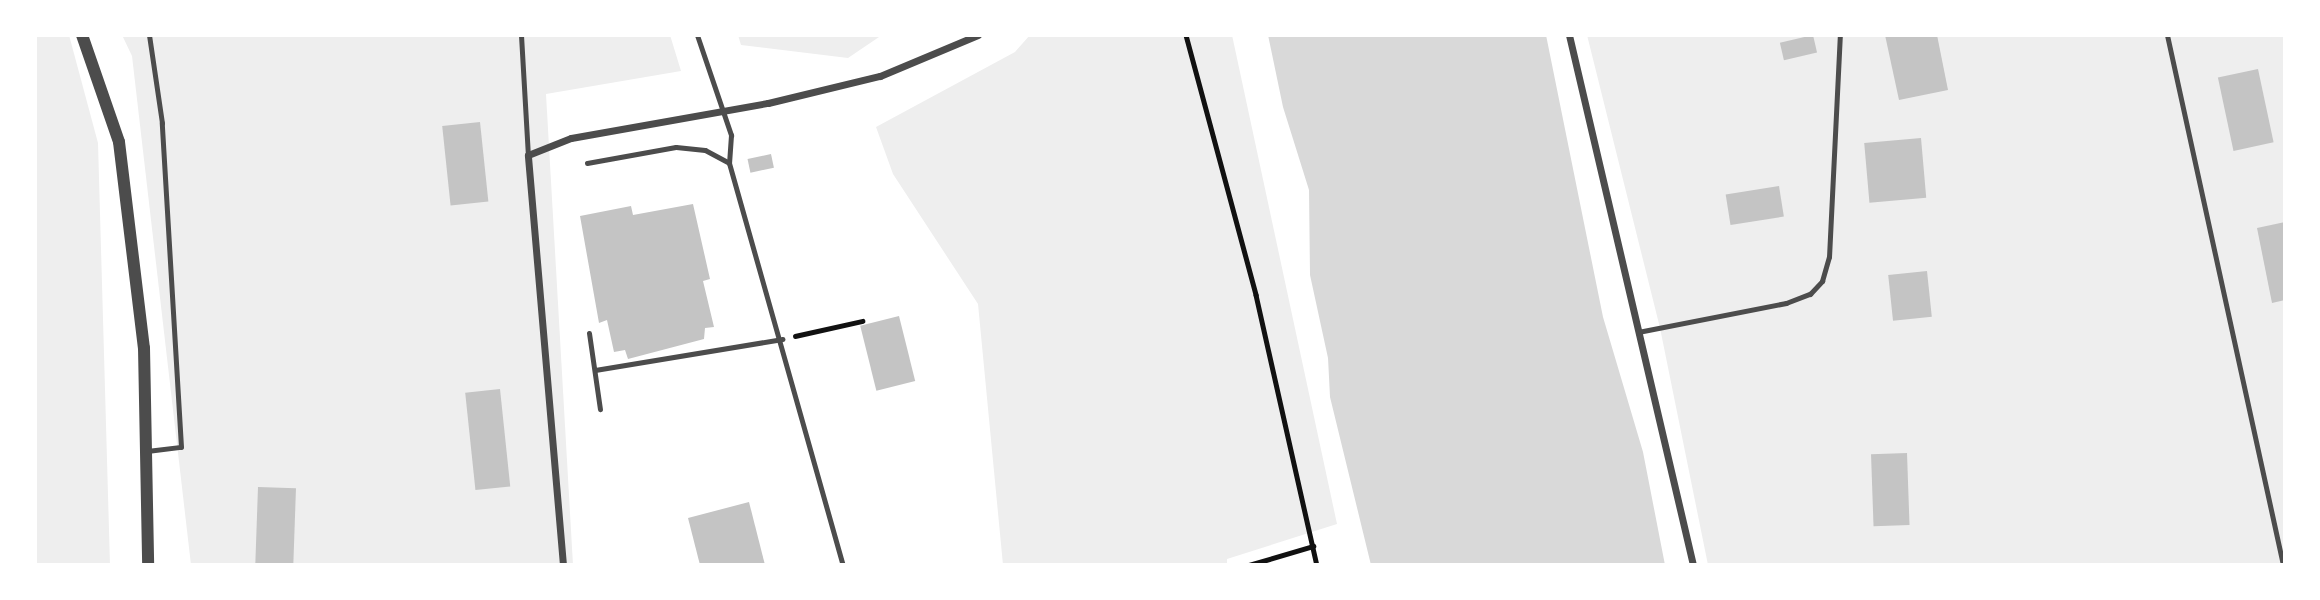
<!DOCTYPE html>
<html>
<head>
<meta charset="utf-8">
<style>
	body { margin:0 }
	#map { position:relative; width:2320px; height:600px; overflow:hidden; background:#fff; font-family:Montserrat,sans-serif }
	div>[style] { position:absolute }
	.green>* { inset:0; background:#eee }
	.water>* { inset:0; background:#d9d9d9 }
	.building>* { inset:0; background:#c4c4c4; transform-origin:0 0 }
	.path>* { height:4.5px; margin:-2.25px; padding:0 2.25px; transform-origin:2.25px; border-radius:2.25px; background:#111 }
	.service>* { height:5px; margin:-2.5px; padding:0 2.5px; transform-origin:2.5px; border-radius:2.5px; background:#4c4c4c }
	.minor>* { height:7px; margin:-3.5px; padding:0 3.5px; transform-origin:3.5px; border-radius:3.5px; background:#4c4c4c }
	.tertiary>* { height:12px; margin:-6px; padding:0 6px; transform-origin:6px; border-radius:6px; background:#4c4c4c }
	span { translate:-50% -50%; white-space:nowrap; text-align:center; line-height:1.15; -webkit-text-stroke:5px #fff; paint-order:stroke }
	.frame { position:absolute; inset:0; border:37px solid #fff; pointer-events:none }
</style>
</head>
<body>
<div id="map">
	<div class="green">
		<div style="clip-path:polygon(35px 35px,69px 35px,98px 143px,110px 565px,35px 565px)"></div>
		<div style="clip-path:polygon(122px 35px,670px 35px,681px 71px,546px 94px,573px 565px,191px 565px,132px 56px)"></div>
		<div style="clip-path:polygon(738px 35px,882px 35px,848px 58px,741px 45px)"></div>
		<div style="clip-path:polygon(1030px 35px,1232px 35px,1337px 524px,1227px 559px,1227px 565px,1003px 565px,978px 304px,893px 174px,876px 127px,1015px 52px)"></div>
		<div style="clip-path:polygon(1587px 35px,2285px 35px,2285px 565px,1708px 565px,1660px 328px)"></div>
	</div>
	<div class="water">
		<div style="clip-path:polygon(1268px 35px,1546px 35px,1603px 317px,1643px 452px,1665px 565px,1371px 565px,1330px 397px,1328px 358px,1310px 275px,1309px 190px,1283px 107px)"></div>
	</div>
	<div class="building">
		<div style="left:1813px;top:35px;width:18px;height:34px;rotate:77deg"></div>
		<div style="clip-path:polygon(1885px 35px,1937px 35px,1948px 90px,1899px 100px)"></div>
		<div style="left:2258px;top:69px;width:75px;height:41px;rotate:78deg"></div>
		<div style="left:480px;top:122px;width:80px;height:38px;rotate:84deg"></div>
		<div style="left:1921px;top:138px;width:60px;height:57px;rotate:85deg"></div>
		<div style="left:771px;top:154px;width:14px;height:24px;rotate:78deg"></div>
		<div style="left:1779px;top:186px;width:31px;height:54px;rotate:81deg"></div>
		<div style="clip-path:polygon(693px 204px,710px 279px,703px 281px,714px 327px,705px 328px,704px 339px,628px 359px,625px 350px,614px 352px,607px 320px,599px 323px,580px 216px,631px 206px,633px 215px)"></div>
		<div style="clip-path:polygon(2285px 222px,2285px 300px,2272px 303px,2257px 228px)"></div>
		<div style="left:1927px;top:271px;width:46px;height:39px;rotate:84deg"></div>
		<div style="left:899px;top:316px;width:67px;height:40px;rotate:76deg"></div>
		<div style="left:500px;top:389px;width:98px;height:35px;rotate:84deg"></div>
		<div style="left:1907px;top:453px;width:72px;height:36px;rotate:88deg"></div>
		<div style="left:258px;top:487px;width:38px;height:78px;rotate:2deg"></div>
		<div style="clip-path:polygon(749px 502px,765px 565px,700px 565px,688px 518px)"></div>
	</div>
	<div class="path">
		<div style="left:1186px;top:35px;width:269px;rotate:74.9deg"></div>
		<div style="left:1256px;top:295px;width:277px;rotate:77.3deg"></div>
		<div style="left:795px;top:336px;width:69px;rotate:-12.6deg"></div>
		<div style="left:1249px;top:565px;width:67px;rotate:-16.5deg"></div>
	</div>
	<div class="service">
		<div style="left:521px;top:35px;width:120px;rotate:86.7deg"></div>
		<div style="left:697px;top:35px;width:106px;rotate:71.2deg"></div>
		<div style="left:731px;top:135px;width:28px;rotate:94deg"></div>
		<div style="left:729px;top:163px;width:418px;rotate:74.2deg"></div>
		<div style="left:2167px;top:35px;width:543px;rotate:77.65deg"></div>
		<div style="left:587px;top:163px;width:90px;rotate:-10.2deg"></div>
		<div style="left:676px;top:147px;width:29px;rotate:6deg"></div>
		<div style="left:705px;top:150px;width:27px;rotate:28deg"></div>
		<div style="left:1638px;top:332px;width:151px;rotate:-11.1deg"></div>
		<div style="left:1786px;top:303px;width:26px;rotate:-21deg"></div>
		<div style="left:1810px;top:294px;width:18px;rotate:-47deg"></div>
		<div style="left:1822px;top:281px;width:25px;rotate:-74deg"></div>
		<div style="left:1829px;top:257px;width:222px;rotate:-87.2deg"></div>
		<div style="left:589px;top:333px;width:77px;rotate:81.8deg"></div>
		<div style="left:595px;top:370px;width:190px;rotate:-9.4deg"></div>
		<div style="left:147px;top:451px;width:34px;rotate:-7deg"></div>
		<div style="left:181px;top:447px;width:325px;rotate:-93.4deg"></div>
		<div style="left:162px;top:123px;width:89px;rotate:-98.4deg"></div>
	</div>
	<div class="minor">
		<div style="left:1569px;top:35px;width:544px;rotate:76.83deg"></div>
		<div style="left:563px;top:565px;width:411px;rotate:-94.9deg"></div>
		<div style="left:528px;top:155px;width:46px;rotate:-21.6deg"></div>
		<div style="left:571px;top:138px;width:200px;rotate:-10.1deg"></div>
		<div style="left:768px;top:103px;width:115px;rotate:-13.6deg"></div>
		<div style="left:880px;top:76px;width:106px;rotate:-22.7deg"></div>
	</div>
	<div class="tertiary">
		<div style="left:82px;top:35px;width:113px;rotate:70.9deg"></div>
		<div style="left:119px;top:142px;width:208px;rotate:83.1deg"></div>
		<div style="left:144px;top:348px;width:217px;rotate:88.9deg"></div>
	</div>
	<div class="frame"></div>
</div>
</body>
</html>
